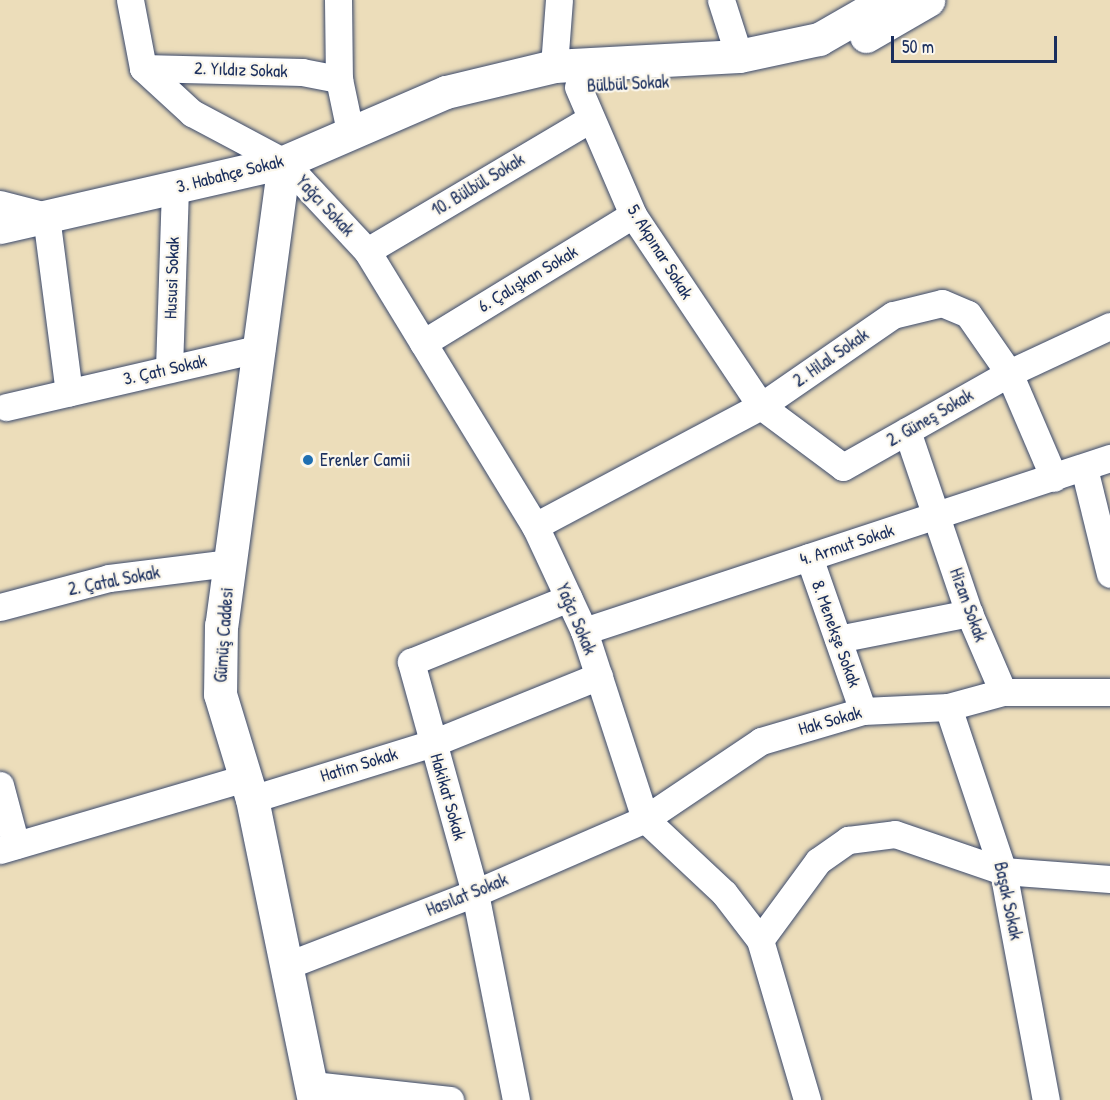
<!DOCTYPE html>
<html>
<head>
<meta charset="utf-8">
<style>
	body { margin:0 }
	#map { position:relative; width:1110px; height:1100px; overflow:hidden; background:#ecddba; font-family:"Patrick Hand",sans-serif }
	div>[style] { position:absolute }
	.roads { filter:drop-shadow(0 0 2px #3a496c) drop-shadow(0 0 2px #3a496c) }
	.minor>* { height:27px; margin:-13.5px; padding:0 13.5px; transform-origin:13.5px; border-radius:13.5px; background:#fff }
	.tertiary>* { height:33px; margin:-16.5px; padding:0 16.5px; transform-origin:16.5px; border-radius:16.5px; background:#fff }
	.dots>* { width:16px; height:16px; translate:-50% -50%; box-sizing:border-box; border:3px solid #fbf7ec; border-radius:50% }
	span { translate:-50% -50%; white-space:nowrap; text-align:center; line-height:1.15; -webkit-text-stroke:4.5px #fbf7ec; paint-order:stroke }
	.street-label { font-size:18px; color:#1b2f5e }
	.poi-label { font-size:18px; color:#1b2f5e }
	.left { translate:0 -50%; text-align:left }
	.scale { position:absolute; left:891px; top:36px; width:166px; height:27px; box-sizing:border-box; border:3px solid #1b2f5e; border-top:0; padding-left:8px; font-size:18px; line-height:21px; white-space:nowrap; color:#1b2f5e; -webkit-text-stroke:4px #fbf7ec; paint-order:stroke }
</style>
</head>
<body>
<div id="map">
	<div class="roads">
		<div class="minor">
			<div style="left:130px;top:0;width:69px;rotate:79.2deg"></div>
			<div style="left:143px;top:68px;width:67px;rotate:42.6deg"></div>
			<div style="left:192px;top:113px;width:104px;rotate:28deg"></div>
			<div style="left:284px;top:162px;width:122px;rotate:47deg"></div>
			<div style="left:367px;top:251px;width:322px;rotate:58.6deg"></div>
			<div style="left:535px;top:526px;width:116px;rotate:65deg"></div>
			<div style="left:584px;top:631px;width:198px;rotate:72deg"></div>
			<div style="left:645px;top:819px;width:108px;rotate:43.1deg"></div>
			<div style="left:724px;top:893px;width:59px;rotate:52.5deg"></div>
			<div style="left:760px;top:940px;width:167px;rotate:73.6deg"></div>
			<div style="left:338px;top:0;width:79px;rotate:89.3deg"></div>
			<div style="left:339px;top:79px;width:53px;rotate:78.1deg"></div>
			<div style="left:721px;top:0;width:59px;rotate:72.2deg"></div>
			<div style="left:554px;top:66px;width:66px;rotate:-85.7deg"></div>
			<div style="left:143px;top:68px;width:159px;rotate:1.4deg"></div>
			<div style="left:302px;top:72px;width:38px;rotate:11deg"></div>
			<div style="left:578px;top:87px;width:139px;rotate:66.7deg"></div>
			<div style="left:633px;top:215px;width:230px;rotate:56.2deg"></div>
			<div style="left:761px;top:406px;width:102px;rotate:36.6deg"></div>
			<div style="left:843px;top:467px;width:191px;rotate:-29.5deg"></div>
			<div style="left:1009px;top:373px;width:111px;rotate:-25deg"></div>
			<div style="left:0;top:204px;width:48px;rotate:14.6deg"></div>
			<div style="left:46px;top:216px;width:178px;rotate:82.6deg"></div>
			<div style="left:367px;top:251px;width:259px;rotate:-30.6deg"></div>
			<div style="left:423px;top:343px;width:246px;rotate:-31.4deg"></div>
			<div style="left:169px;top:369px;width:181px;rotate:-88.1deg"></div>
			<div style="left:6px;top:407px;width:262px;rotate:-13deg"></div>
			<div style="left:907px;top:431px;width:192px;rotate:71.2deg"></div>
			<div style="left:969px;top:613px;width:86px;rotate:66.7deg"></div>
			<div style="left:1084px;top:468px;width:109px;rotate:76.2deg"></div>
			<div style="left:535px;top:526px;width:256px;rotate:-28deg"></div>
			<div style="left:761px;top:406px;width:160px;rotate:-34.6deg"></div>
			<div style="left:893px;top:315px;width:50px;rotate:-13.8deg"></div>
			<div style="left:942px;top:303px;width:28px;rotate:23deg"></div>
			<div style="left:968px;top:314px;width:72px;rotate:55.2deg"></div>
			<div style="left:1009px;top:373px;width:114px;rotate:66.8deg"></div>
			<div style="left:809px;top:557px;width:163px;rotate:70.7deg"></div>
			<div style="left:0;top:607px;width:113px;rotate:-14.9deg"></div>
			<div style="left:109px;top:578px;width:122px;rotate:-7.1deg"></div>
			<div style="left:584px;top:631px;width:554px;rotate:-18.21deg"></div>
			<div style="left:838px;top:639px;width:134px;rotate:-11.2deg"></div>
			<div style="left:948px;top:707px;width:173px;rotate:71.5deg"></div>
			<div style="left:1003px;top:871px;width:233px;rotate:79.4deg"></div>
			<div style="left:0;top:785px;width:62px;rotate:75.1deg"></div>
			<div style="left:252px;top:799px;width:189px;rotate:-17.2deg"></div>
			<div style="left:433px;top:743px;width:179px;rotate:-22deg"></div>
			<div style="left:0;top:850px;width:255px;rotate:-16.4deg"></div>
			<div style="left:760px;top:940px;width:98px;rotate:-53.7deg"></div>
			<div style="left:818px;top:861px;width:37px;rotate:-35deg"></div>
			<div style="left:848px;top:840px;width:47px;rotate:-7.3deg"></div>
			<div style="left:895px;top:834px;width:114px;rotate:18.9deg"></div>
			<div style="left:1003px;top:871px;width:107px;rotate:4.3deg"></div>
			<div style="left:288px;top:965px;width:200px;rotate:-21.1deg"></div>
			<div style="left:475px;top:893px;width:185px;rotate:-23.5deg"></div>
			<div style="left:645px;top:819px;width:140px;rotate:-33.9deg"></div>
			<div style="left:761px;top:741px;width:106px;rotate:-16.4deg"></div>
			<div style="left:863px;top:711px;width:85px;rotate:-2.7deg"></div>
			<div style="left:948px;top:707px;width:57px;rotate:-15.3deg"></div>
			<div style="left:1003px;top:692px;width:107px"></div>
			<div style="left:312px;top:1085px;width:139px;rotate:6.2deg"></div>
			<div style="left:516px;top:1100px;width:211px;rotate:-101.2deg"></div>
			<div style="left:475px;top:893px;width:240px;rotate:-105.5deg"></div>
			<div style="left:411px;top:662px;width:170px;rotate:-22.1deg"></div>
		</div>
		<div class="tertiary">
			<div style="left:866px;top:36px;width:72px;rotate:-30.1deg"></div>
			<div style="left:284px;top:162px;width:467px;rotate:97.7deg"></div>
			<div style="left:221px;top:625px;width:69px;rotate:90.8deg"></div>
			<div style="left:220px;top:694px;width:110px;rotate:73.1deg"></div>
			<div style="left:252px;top:799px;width:307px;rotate:78.4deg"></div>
			<div style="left:0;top:227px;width:291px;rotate:-12.9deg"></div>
			<div style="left:284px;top:162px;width:176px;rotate:-23.4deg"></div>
			<div style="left:446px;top:92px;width:111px;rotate:-13.5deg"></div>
			<div style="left:554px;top:66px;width:185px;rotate:-3.1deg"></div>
			<div style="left:739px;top:56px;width:82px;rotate:-12deg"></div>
			<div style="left:819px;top:39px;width:78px;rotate:-29.8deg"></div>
		</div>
	</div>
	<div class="dots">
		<div style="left:308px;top:460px;background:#1f6fb2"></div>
	</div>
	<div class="street-label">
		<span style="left:241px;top:70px;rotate:2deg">2. Yıldız Sokak</span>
		<span style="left:628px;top:84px;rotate:-3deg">Bülbül Sokak</span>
		<span style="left:230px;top:174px;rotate:-14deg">3. Habahçe Sokak</span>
		<span style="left:478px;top:185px;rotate:-31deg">10. Bülbül Sokak</span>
		<span style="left:325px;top:206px;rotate:47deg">Yağcı Sokak</span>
		<span style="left:660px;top:252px;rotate:58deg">5. Akpınar Sokak</span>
		<span style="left:172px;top:278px;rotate:-88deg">Hususi Sokak</span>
		<span style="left:528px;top:279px;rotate:-31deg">6. Çalışkan Sokak</span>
		<span style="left:831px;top:358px;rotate:-35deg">2. Hilal Sokak</span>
		<span style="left:165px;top:370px;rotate:-13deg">3. Çatı Sokak</span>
		<span style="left:930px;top:418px;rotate:-30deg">2. Güneş Sokak</span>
		<span style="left:847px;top:545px;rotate:-18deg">4. Armut Sokak</span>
		<span style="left:114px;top:581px;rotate:-11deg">2. Çatal Sokak</span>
		<span style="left:968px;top:605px;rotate:70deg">Hizan Sokak</span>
		<span style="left:576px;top:619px;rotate:67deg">Yağcı Sokak</span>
		<span style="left:836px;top:634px;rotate:70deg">8. Menekşe Sokak</span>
		<span style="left:224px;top:635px;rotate:-86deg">Gümüş Caddesi</span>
		<span style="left:830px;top:721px;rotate:-16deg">Hak Sokak</span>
		<span style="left:359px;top:765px;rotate:-17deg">Hatim Sokak</span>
		<span style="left:448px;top:797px;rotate:74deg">Hakikat Sokak</span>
		<span style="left:467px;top:895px;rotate:-22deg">Hasılat Sokak</span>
		<span style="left:1008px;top:901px;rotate:78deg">Başak Sokak</span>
	</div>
	<div class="poi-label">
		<span class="left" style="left:320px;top:460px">Erenler Camii</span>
	</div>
	<div class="scale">50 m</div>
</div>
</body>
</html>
